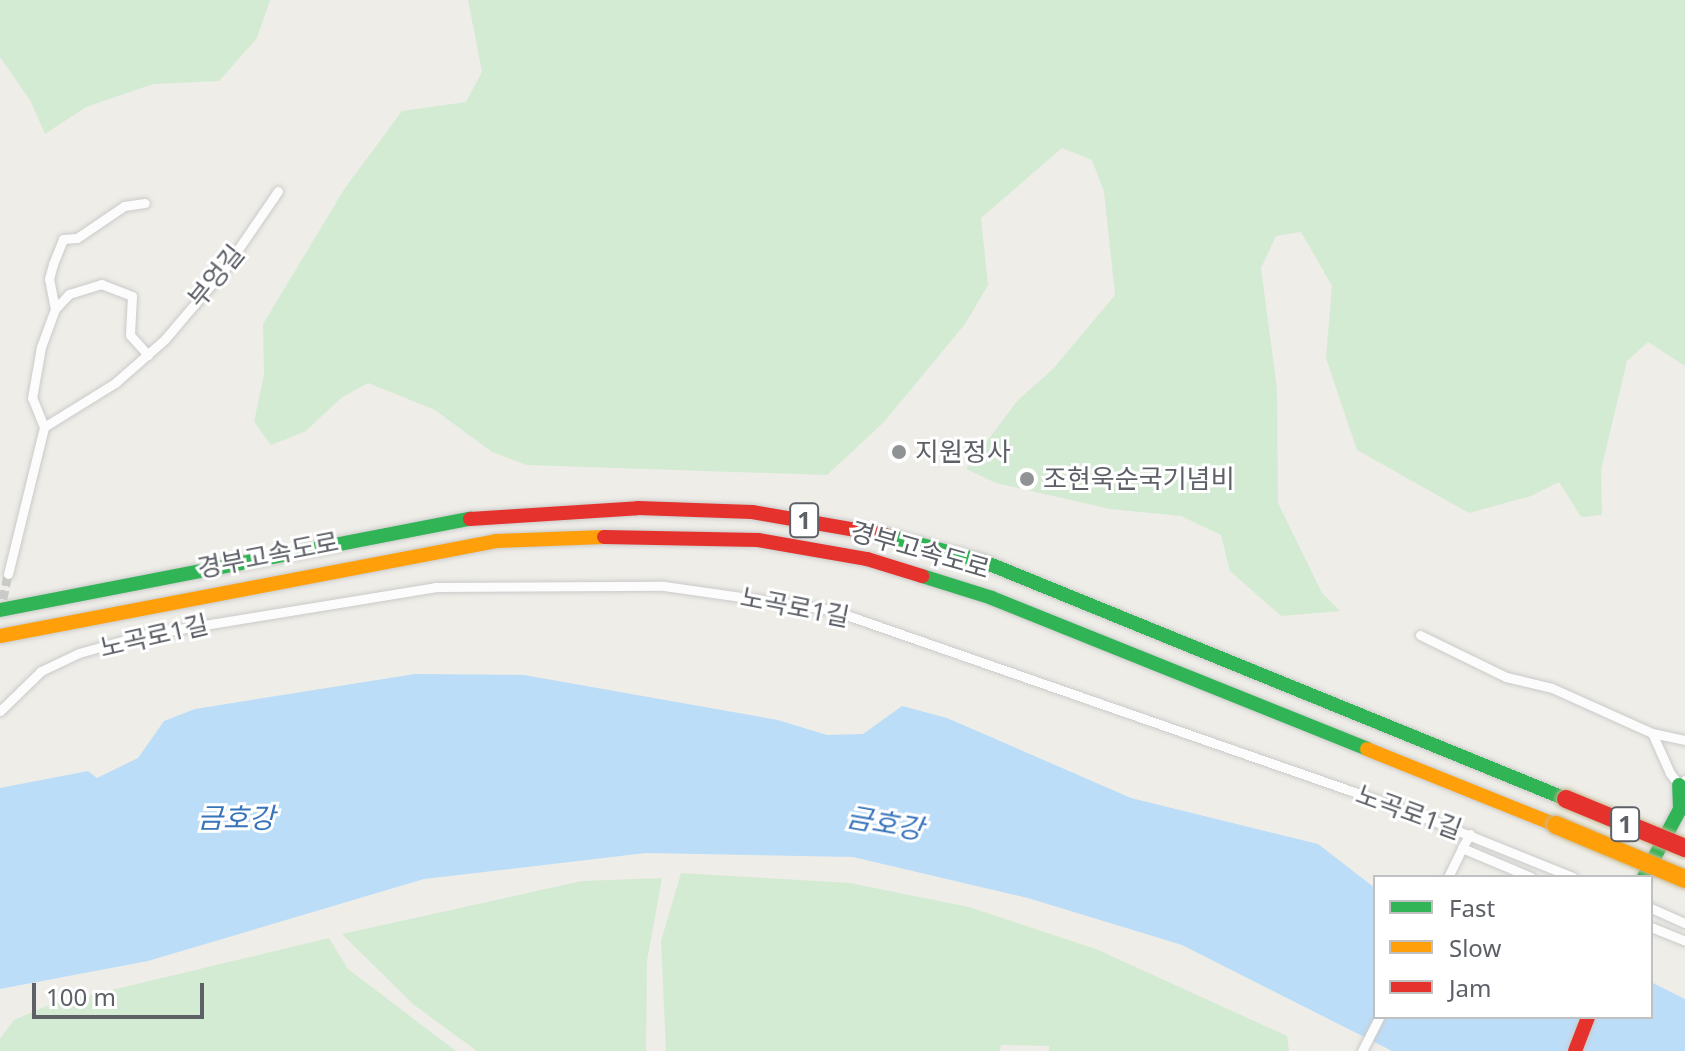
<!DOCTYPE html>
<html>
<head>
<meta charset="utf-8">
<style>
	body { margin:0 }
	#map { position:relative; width:1685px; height:1051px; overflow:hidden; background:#eeede8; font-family:"Noto Sans","Noto Sans KR",sans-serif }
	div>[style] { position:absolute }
	.green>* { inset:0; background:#d4ebd3 }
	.water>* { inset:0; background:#bcddf8 }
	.street-tunnel>* { height:9px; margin-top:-4.5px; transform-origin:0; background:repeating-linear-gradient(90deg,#cacac8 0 9px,transparent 0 13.5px) }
	.roads { filter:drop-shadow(0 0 2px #cacac9) drop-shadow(0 0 2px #cacac9) }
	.street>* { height:9px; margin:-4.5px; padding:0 4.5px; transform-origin:4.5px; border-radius:4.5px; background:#fcfcfc }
	.fast>* { height:14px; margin:-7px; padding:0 7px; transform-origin:7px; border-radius:7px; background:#30b455 }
	.slow>* { height:14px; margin:-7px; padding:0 7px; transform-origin:7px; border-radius:7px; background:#ff9f0a }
	.jam>* { height:14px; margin:-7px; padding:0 7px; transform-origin:7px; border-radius:7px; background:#e5322d }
	.bridges { filter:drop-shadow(0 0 2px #c6b994) drop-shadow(0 0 2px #c6b994) }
	.slow-bridge>* { height:18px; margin:-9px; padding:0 9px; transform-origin:9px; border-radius:9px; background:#ff9f0a }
	.jam-bridge>* { height:18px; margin:-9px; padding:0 9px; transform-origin:9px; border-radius:9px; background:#e5322d }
	.dots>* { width:22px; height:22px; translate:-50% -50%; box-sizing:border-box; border:4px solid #fff; border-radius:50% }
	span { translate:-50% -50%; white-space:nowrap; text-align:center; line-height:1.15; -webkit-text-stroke:6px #fff; paint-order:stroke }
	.shield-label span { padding:2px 6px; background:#fff; border:2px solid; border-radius:6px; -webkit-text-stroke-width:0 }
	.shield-label { font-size:24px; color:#5d6167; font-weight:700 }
	.street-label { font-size:26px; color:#5d6167 }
	.poi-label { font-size:26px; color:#5d6167 }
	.left { translate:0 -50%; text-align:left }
	.water-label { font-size:28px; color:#3874bc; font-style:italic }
	.legend { position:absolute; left:1373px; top:875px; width:280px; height:144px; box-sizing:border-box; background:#fff; border:2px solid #bec0c2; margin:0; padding:10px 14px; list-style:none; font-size:24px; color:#5d6167 }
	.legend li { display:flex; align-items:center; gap:16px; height:40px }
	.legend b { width:40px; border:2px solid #bec0c2 }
	.scale { position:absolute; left:32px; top:983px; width:172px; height:36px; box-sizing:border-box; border:4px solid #5d6167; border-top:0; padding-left:10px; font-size:24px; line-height:28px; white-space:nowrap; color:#5d6167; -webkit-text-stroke:6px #fff; paint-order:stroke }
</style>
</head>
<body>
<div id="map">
	<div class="green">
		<div style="clip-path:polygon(0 0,270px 0,257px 38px,219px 81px,153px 84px,86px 107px,45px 134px,30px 100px,0 57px)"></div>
		<div style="clip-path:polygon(468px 0,1685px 0,1685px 366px,1648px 342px,1627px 361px,1601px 470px,1602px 515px,1581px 517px,1559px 482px,1531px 496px,1469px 513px,1357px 450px,1326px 358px,1332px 286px,1301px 232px,1276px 236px,1261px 268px,1277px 389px,1278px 503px,1322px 593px,1340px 611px,1281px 616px,1230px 571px,1221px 535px,1181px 516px,1110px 509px,996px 483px,966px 469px,1018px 400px,1053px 369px,1115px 295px,1104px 192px,1092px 160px,1062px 148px,981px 218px,988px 285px,965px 324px,884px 422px,827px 475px,527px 465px,492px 452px,435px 410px,368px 383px,341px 398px,306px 431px,271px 445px,254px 422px,264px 374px,263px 324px,345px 188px,402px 111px,466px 102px,482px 72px)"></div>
		<div style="clip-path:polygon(681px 873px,850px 883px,969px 907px,1096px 949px,1287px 1036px,1289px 1051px,1049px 1051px,1049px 1046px,1001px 1045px,1000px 1051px,666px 1051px,661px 941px)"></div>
		<div style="clip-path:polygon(662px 878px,647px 961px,646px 1051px,477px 1051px,414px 1005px,342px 934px,582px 881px)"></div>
		<div style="clip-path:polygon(329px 938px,348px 969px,456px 1051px,0 1051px,0 1039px,14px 1020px,49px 1005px)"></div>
	</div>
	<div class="water">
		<div style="clip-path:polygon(415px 674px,524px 675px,778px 720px,827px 735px,863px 734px,902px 706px,947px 718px,1131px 798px,1318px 844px,1375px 888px,1375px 1017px,1651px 1017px,1651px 982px,1685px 999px,1685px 1051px,1392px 1051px,1182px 945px,1028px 898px,853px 857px,646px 853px,424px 879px,148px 961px,0 989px,0 788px,88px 771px,97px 778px,138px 758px,164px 721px,195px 709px)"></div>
	</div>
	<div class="street-tunnel">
		<div style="left:0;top:612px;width:39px;rotate:-78deg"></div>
	</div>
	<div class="roads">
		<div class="street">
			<div style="left:55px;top:309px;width:21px;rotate:-47deg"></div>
			<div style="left:69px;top:294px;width:34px;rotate:-17deg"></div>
			<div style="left:101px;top:284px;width:33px;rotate:21deg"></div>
			<div style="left:132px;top:296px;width:39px;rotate:93deg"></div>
			<div style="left:130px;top:335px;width:27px;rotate:48deg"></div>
			<div style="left:44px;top:427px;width:84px;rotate:-31.8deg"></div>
			<div style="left:115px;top:383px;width:67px;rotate:-41.3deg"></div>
			<div style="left:165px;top:339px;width:94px;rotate:-49.7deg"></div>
			<div style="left:226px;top:267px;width:92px;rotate:-55.6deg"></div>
			<div style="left:8px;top:574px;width:151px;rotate:-76.2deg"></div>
			<div style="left:44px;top:427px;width:31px;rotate:-112deg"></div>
			<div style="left:32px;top:398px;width:52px;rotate:-80deg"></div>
			<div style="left:41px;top:347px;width:40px;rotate:-69.8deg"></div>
			<div style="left:55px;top:309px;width:31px;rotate:-101deg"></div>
			<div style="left:49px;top:279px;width:16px;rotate:-75deg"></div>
			<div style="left:53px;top:264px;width:27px;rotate:-68deg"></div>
			<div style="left:63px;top:239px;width:14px;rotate:-4deg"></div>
			<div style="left:77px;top:238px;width:57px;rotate:-34.2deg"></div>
			<div style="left:124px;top:206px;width:21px;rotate:-8deg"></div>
			<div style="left:1420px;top:635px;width:96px;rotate:26deg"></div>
			<div style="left:1506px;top:677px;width:47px;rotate:13.4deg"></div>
			<div style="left:1552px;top:688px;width:110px;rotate:24.2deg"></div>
			<div style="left:1652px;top:733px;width:44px;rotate:65.8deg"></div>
			<div style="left:1670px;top:773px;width:15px;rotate:53deg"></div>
			<div style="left:1679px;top:785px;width:8px;rotate:-40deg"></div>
			<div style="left:0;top:711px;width:57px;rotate:-44.3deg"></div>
			<div style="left:41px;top:671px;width:42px;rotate:-25.3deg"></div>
			<div style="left:79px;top:653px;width:66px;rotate:-15.7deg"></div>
			<div style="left:143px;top:635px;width:296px;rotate:-9.3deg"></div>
			<div style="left:435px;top:587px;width:229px;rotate:-0.3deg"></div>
			<div style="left:664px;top:586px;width:170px;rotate:8.1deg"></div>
			<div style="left:832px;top:610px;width:608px;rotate:19.21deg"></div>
			<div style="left:1406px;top:810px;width:180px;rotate:21.9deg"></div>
			<div style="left:1652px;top:733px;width:34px;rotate:12deg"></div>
			<div style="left:1470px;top:834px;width:16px;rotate:120deg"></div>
			<div style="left:1462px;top:848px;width:75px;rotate:22.8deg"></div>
			<div style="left:1448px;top:877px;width:32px;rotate:-64deg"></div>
			<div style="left:1651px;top:908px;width:37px;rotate:24deg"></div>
			<div style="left:1651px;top:927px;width:37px;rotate:22deg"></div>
			<div style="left:1362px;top:1051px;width:38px;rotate:-63deg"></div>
		</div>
		<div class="fast">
			<div style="left:885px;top:535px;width:100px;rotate:15deg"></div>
			<div style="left:982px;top:561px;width:631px;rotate:22.17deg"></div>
			<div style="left:922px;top:576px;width:73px;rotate:17.4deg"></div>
			<div style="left:992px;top:598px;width:404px;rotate:21.9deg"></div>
			<div style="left:0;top:610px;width:479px;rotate:-11deg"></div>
			<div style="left:1644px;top:877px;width:77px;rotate:-62.1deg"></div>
			<div style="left:1680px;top:809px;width:24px;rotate:-92deg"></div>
		</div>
		<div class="slow">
			<div style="left:0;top:636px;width:505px;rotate:-10.84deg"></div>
			<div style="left:496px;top:541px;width:108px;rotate:-2.1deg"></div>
			<div style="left:1367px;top:749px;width:204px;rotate:21.9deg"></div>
		</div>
		<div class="jam">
			<div style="left:470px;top:519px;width:168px;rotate:-3.7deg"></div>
			<div style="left:638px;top:508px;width:114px;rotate:2deg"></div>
			<div style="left:752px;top:512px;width:135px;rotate:9.8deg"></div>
			<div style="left:604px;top:537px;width:154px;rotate:1.1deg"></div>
			<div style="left:758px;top:540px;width:111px;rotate:9.9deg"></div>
			<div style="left:867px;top:559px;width:58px;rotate:17.2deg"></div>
			<div style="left:1575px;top:1051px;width:36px;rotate:-69deg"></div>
		</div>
	</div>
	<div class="bridges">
		<div class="slow-bridge">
			<div style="left:1556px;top:825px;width:140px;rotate:22.7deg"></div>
		</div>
		<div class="jam-bridge">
			<div style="left:1566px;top:799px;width:129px;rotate:22.4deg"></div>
		</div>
	</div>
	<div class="dots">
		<div style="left:899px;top:452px;background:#909294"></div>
		<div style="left:1027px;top:479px;background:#909294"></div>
	</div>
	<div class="shield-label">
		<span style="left:804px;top:520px">1</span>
		<span style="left:1625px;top:824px">1</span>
	</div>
	<div class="street-label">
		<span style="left:216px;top:276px;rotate:-51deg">부엉길</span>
		<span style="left:920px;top:550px;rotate:16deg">경부고속도로</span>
		<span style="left:268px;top:555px;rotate:-11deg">경부고속도로</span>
		<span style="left:795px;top:607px;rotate:11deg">노곡로1길</span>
		<span style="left:154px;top:636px;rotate:-13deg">노곡로1길</span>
		<span style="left:1409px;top:812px;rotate:20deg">노곡로1길</span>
	</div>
	<div class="poi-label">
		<span class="left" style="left:915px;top:452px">지원정사</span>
		<span class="left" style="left:1043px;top:479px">조현욱순국기념비</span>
	</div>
	<div class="water-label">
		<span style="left:236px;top:817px">금호강</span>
		<span style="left:885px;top:822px;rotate:10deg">금호강</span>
	</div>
	<ul class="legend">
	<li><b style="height:10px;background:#30b455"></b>Fast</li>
	<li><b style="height:10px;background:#ff9f0a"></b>Slow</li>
	<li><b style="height:10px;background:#e5322d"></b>Jam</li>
	</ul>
	<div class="scale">100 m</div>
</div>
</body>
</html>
